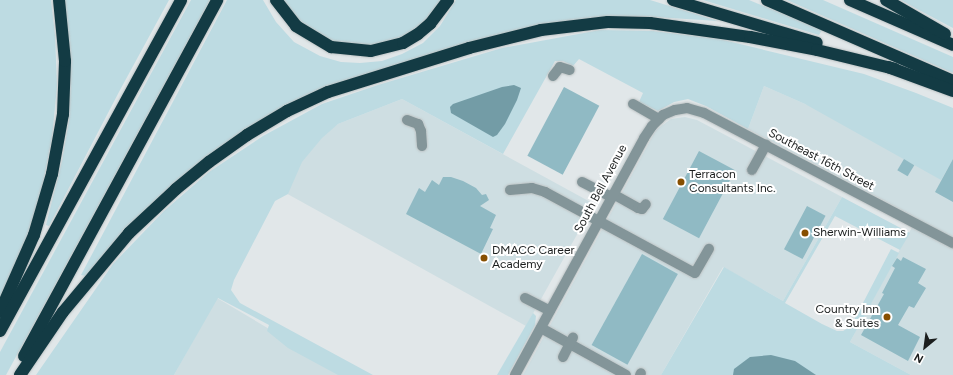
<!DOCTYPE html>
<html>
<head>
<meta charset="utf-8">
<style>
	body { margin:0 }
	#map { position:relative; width:953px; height:375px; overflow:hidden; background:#e1e7e9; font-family:Figtree,sans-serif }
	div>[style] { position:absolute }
	.built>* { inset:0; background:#cedee2 }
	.green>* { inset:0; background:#bddbe2 }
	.water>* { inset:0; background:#739ca6 }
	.building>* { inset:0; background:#90bac4; transform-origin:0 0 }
	.roads { filter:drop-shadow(0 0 1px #bdc3c4) drop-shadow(0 0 1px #bdc3c4) }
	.minor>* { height:10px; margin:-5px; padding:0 5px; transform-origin:5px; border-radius:5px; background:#839599 }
	.highway>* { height:12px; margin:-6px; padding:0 6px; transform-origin:6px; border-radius:6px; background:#133b44 }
	.dots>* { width:11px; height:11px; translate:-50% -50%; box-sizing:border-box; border:2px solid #fff; border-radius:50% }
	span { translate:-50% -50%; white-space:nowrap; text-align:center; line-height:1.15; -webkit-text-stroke:4px #fff; paint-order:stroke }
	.street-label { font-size:12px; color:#1b1e1e }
	.poi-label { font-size:12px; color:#1b1e1e }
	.left { translate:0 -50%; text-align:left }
	.right { translate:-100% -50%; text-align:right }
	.north { position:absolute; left:905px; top:327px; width:40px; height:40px; -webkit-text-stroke:3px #fff; paint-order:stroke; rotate:209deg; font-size:11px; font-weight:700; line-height:16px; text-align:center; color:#1b1e1e }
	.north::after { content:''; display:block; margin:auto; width:14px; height:18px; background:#1b1e1e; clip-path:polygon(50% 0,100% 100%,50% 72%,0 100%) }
</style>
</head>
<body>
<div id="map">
	<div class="built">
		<div style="clip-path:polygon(764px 86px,805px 104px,953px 159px,953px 375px,911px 375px,850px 342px,917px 218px,748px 129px)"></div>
		<div style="clip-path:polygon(402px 99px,594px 204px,526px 326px,255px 176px,338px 124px)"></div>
		<div style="clip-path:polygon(685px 117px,697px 120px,842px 197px,783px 301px,723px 267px,661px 375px,523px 375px,656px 130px,671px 119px)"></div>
		<div style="clip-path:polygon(217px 298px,347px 375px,174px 375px)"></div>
	</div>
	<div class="green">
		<div style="clip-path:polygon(0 0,51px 0,55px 35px,57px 86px,52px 138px,39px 203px,20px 255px,0 297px)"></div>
		<div style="clip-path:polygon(65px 0,169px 0,120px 90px,49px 226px,46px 225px,62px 161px,69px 120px,71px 73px)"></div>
		<div style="clip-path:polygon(191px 0,210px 0,6px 375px,0 375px,0 352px)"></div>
		<div style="clip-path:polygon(227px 0,263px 0,276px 22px,294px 42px,320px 56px,341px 62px,360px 63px,382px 61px,402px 54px,423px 43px,440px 26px,456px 0,650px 0,718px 21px,639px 16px,589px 18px,555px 23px,268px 116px,86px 276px,81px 275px)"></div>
		<div style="clip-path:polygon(277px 0,442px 0,417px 30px,382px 48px,317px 41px)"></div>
		<div style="clip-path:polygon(703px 0,749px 0,822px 30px,819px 35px)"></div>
		<div style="clip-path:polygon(787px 0,823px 0,953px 57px,953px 73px)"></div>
		<div style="clip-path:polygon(901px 0,953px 0,953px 28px,917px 9px)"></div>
		<div style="clip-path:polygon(600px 30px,653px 31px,719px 39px,864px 74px,916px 93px,953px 108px,953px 159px,941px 180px,805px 104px,764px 86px,748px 129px,706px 106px,688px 99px,674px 102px,658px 111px,639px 102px,643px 93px,579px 59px,573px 66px,563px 61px,555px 61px,503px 154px,402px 99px,338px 124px,322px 138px,302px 162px,288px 194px,275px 201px,234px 280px,231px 290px,240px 303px,373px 375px,338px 375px,288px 348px,267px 331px,269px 325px,218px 298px,174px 375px,36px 375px,113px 264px,164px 211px,209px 172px,263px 136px,322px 104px,378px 85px,502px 48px)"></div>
		<div style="clip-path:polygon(842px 197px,910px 233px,900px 250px,835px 216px,785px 303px,822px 324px,837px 331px,843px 331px,851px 326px,891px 249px,899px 253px,850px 342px,911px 375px,661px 375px,724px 267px,783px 301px)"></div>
		<div style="clip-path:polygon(533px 313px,536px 316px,535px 325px,508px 375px,497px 375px)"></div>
	</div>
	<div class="water">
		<div style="clip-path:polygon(514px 85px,521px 88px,517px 100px,505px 124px,497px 135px,493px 137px,451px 113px,450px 107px,453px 104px,502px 87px)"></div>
		<div style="clip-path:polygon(771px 355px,795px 361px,816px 375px,733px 375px,734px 369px,750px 357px)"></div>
	</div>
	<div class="building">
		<div style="left:564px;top:87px;width:40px;height:78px;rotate:28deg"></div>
		<div style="left:699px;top:151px;width:41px;height:77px;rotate:28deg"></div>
		<div style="left:904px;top:159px;width:12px;height:13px;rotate:31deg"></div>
		<div style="clip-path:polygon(953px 159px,953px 202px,935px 192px)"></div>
		<div style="clip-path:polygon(443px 177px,451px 177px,463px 181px,476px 188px,482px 195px,486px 194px,489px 200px,480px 206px,496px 215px,490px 228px,493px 229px,481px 254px,406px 214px,419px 188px,425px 192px,432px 180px,439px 185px)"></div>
		<div style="left:807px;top:206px;width:21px;height:49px;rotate:28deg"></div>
		<div style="left:642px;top:254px;width:41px;height:104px;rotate:29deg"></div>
		<div style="clip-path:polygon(903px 257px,926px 269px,918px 283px,926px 288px,914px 308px,909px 306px,898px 325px,920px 337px,908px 361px,861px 335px,884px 294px,882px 293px,895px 268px,892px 266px,897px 258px,901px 261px)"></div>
	</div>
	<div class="roads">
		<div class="minor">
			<div style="left:553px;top:76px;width:11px;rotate:-52deg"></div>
			<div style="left:560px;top:67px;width:10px;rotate:17deg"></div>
			<div style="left:633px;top:104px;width:30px;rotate:30deg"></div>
			<div style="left:407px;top:120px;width:12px;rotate:20deg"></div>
			<div style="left:418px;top:124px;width:8px;rotate:67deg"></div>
			<div style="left:421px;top:131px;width:15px;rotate:86deg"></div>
			<div style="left:752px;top:170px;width:29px;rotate:-61deg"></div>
			<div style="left:582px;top:182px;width:34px;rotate:27deg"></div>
			<div style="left:510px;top:190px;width:22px;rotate:-5deg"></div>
			<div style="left:532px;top:188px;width:14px;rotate:17deg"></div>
			<div style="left:545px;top:192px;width:170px;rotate:28.4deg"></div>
			<div style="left:695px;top:273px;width:28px;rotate:-60deg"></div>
			<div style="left:613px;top:194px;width:29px;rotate:29deg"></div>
			<div style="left:638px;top:208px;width:4px;rotate:14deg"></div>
			<div style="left:642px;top:209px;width:6px;rotate:-51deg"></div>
			<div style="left:525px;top:298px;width:28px;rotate:27deg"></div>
			<div style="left:541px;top:328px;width:97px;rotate:28.9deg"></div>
			<div style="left:563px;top:357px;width:22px;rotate:-63deg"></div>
			<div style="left:515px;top:375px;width:270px;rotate:-61.4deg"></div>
			<div style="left:644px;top:138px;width:14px;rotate:-56deg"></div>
			<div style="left:652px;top:126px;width:16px;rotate:-45deg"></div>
			<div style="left:663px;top:115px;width:13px;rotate:-23deg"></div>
			<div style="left:675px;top:110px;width:12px;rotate:-9deg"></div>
			<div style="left:687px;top:108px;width:18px;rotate:16deg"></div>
			<div style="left:704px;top:113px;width:281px;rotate:27.6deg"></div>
			<div style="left:640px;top:375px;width:2px;rotate:-63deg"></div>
		</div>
		<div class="highway">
			<div style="left:276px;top:0;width:33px;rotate:52deg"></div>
			<div style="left:296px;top:26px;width:41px;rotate:31deg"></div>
			<div style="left:331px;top:47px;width:40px;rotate:5.7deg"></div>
			<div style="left:371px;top:51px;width:33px;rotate:-14deg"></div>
			<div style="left:403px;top:43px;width:17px;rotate:-31deg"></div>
			<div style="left:418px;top:34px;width:16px;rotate:-40deg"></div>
			<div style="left:430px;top:24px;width:30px;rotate:-53deg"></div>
			<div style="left:673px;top:0;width:150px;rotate:16.6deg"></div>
			<div style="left:767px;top:0;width:203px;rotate:23.5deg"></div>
			<div style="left:850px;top:0;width:112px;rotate:23.6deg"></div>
			<div style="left:886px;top:0;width:68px;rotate:30deg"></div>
			<div style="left:888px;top:67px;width:69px;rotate:20.3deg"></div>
			<div style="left:0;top:312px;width:84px;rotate:-66.2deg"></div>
			<div style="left:34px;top:235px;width:64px;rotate:-73.6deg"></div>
			<div style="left:52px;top:174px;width:61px;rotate:-79.6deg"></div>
			<div style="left:63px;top:114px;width:53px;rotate:-87.8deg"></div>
			<div style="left:65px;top:61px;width:61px;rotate:-95.6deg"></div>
			<div style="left:0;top:331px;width:377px;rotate:-61.3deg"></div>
			<div style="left:24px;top:356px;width:405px;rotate:-61.5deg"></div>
			<div style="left:20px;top:375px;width:76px;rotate:-55.7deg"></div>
			<div style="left:63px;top:312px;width:103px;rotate:-50.1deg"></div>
			<div style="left:129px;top:233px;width:64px;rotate:-43.1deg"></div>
			<div style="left:176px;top:189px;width:43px;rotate:-39.3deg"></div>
			<div style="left:209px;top:162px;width:47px;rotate:-35.4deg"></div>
			<div style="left:247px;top:135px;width:47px;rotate:-31deg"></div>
			<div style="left:287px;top:111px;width:45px;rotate:-24.9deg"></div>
			<div style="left:328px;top:92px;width:148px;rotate:-17.3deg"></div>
			<div style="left:469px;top:48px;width:74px;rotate:-14deg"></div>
			<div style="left:541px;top:30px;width:67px;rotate:-6.8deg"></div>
			<div style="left:608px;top:22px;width:42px;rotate:1.4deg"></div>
			<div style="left:650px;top:23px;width:101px;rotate:8deg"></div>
			<div style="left:750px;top:37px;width:68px;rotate:11deg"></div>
			<div style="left:817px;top:50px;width:80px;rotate:13.7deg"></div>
		</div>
	</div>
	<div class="dots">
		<div style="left:681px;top:182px;background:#874f01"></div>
		<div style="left:805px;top:233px;background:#874f01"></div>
		<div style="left:484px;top:258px;background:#874f01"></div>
		<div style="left:887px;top:317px;background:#874f01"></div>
	</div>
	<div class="street-label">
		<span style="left:821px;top:160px;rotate:28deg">Southeast 16th Street</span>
		<span style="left:601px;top:189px;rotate:-62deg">South Bell Avenue</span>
	</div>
	<div class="poi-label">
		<span class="left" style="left:689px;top:182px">Terracon<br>Consultants Inc.</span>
		<span class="left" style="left:813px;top:233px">Sherwin-Williams</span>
		<span class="left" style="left:492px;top:258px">DMACC Career<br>Academy</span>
		<span class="right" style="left:879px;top:317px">Country Inn<br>&amp; Suites</span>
	</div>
	<div class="north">N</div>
</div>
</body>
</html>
